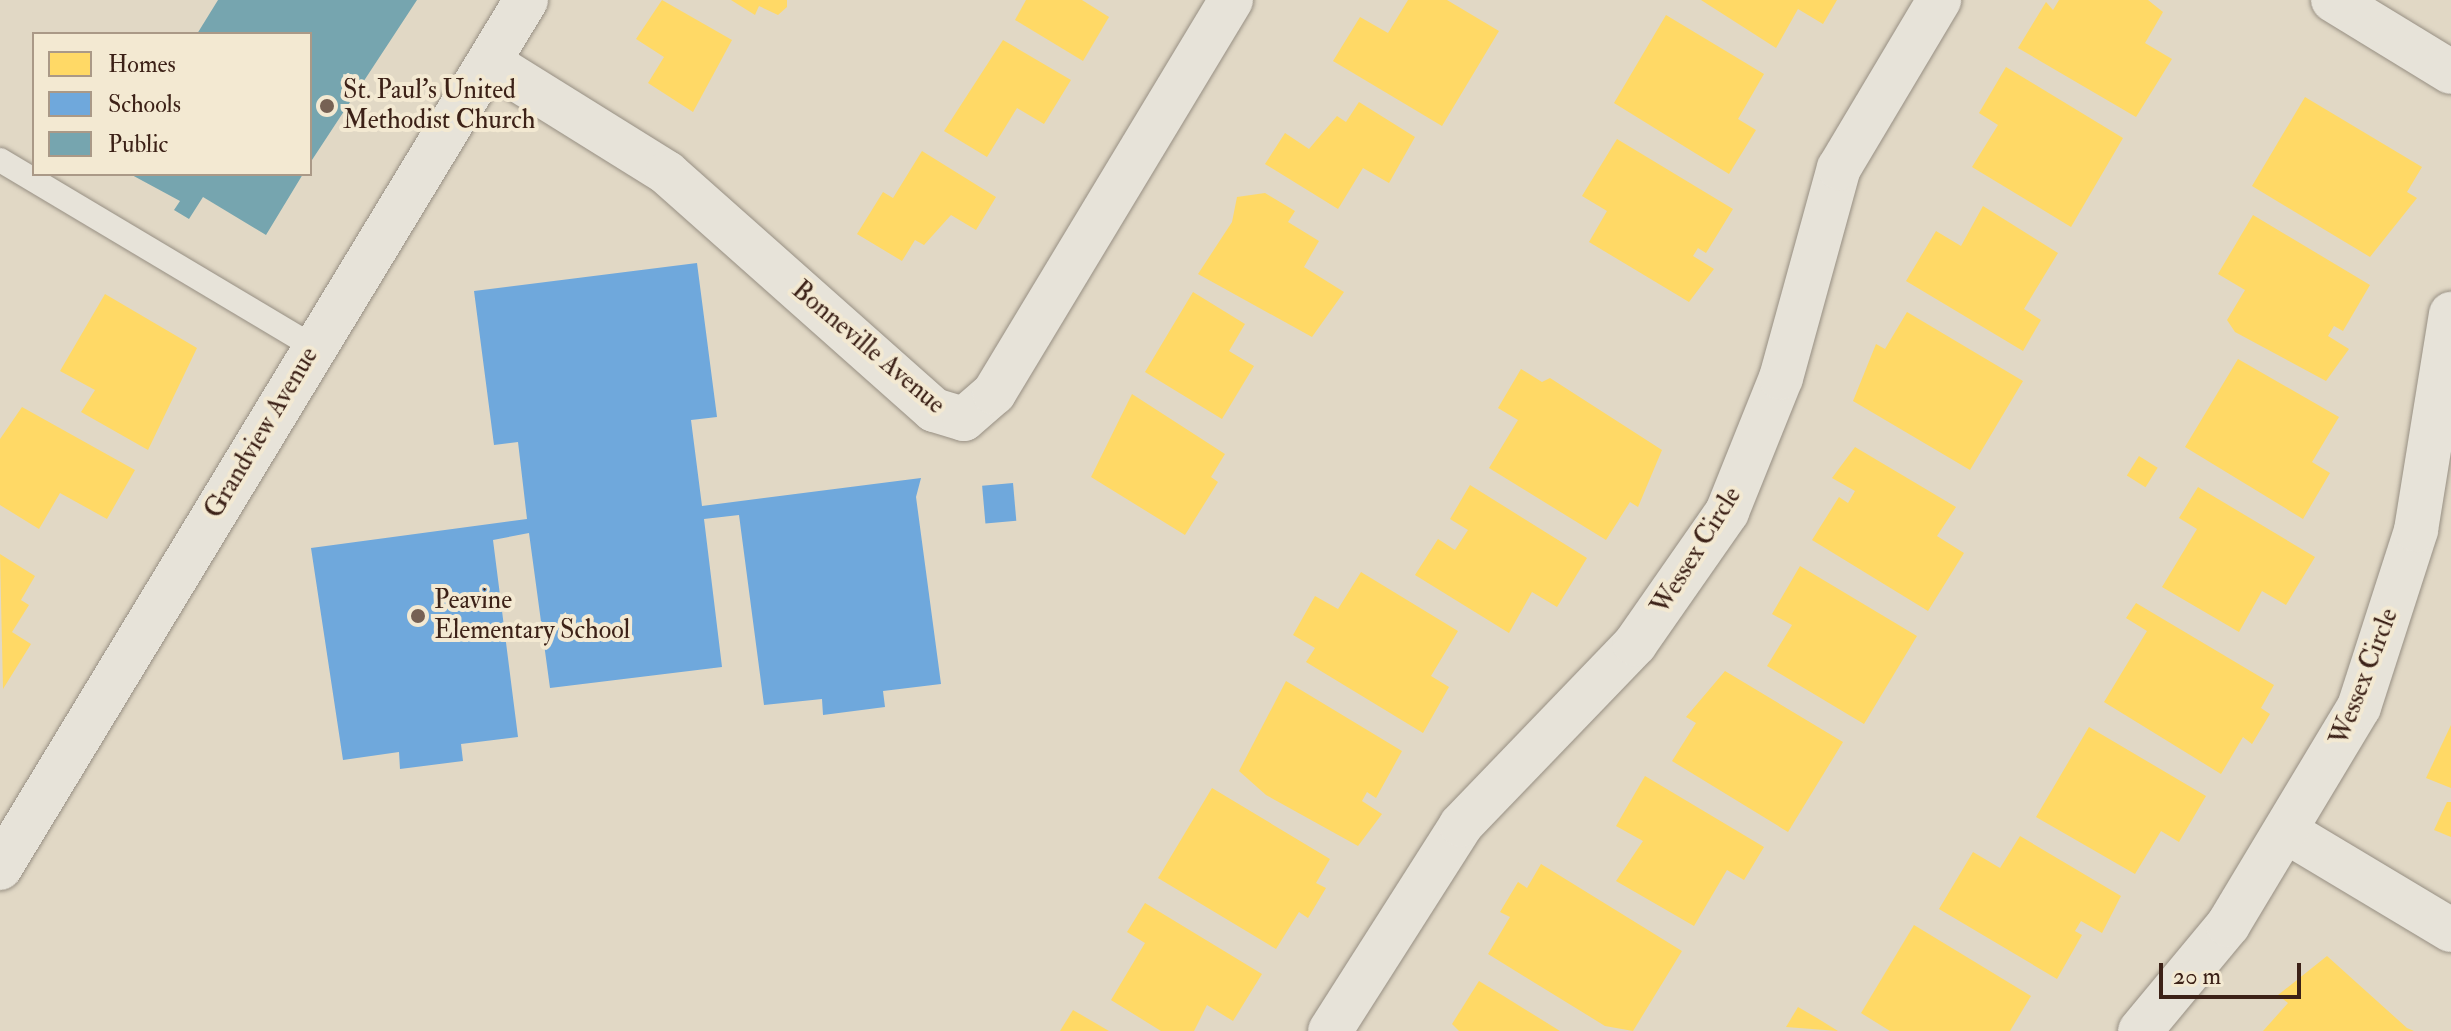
<!DOCTYPE html>
<html>
<head>
<meta charset="utf-8">
<style>
	body { margin:0 }
	#map { position:relative; width:2451px; height:1031px; overflow:hidden; background:#e1d8c5; font-family:"IM FELL Double Pica",serif }
	div>[style] { position:absolute }
	.homes>* { inset:0; background:#ffd966; transform-origin:0 0 }
	.schools>* { inset:0; background:#6fa8dc; transform-origin:0 0 }
	.public>* { inset:0; background:#76a5af }
	.roads { filter:drop-shadow(0 0 2px #978f83) drop-shadow(0 0 2px #978f83) }
	.lane>* { height:24px; margin:-12px; padding:0 12px; transform-origin:12px; border-radius:12px; background:#e7e3d9 }
	.street>* { height:44px; margin:-22px; padding:0 22px; transform-origin:22px; border-radius:22px; background:#e7e3d9 }
	.dots>* { width:22px; height:22px; translate:-50% -50%; box-sizing:border-box; border:4px solid #f3e9d2; border-radius:50% }
	span { translate:-50% -50%; white-space:nowrap; text-align:center; line-height:1.15; -webkit-text-stroke:8px #f3e9d2; paint-order:stroke }
	.poi-label { font-size:26px; color:#3c2117 }
	.left { translate:0 -50%; text-align:left }
	.street-label { font-size:26px; color:#3c2117 }
	.legend { position:absolute; left:32px; top:32px; width:280px; height:144px; box-sizing:border-box; background:#f3e9d2; border:2px solid #aa9987; margin:0; padding:10px 14px; list-style:none; font-size:24px; color:#3c2117 }
	.legend li { display:flex; align-items:center; gap:16px; height:40px }
	.legend b { width:40px; border:2px solid #aa9987 }
	.scale { position:absolute; left:2159px; top:963px; width:142px; height:36px; box-sizing:border-box; border:4px solid #3c2117; border-top:0; padding-left:10px; font-size:24px; line-height:28px; white-space:nowrap; color:#3c2117; -webkit-text-stroke:6px #f3e9d2; paint-order:stroke }
</style>
</head>
<body>
<div id="map">
	<div class="homes">
		<div style="clip-path:polygon(662px 0,732px 40px,693px 112px,648px 83px,664px 57px,636px 39px)"></div>
		<div style="clip-path:polygon(731px 0,787px 0,787px 7px,778px 15px,759px 6px,755px 15px)"></div>
		<div style="clip-path:polygon(1026px 0,1082px 0,1109px 17px,1083px 61px,1015px 20px)"></div>
		<div style="clip-path:polygon(1408px 0,1447px 0,1499px 31px,1442px 126px,1333px 61px,1360px 17px,1388px 33px)"></div>
		<div style="clip-path:polygon(1701px 0,1837px 0,1823px 24px,1798px 9px,1776px 48px)"></div>
		<div style="clip-path:polygon(2059px 0,2148px 0,2163px 12px,2145px 43px,2172px 59px,2136px 117px,2018px 48px,2046px 2px,2053px 10px)"></div>
		<div style="clip-path:polygon(1666px 15px,1764px 74px,1738px 119px,1756px 130px,1729px 174px,1614px 103px)"></div>
		<div style="clip-path:polygon(1003px 40px,1071px 80px,1044px 124px,1017px 108px,987px 157px,944px 131px)"></div>
		<div style="clip-path:polygon(2006px 67px,2123px 138px,2071px 227px,1972px 167px,1998px 125px,1979px 113px)"></div>
		<div style="clip-path:polygon(2305px 97px,2422px 167px,2407px 192px,2417px 198px,2370px 257px,2252px 186px)"></div>
		<div style="clip-path:polygon(1359px 102px,1415px 137px,1389px 183px,1363px 168px,1338px 209px,1265px 164px,1285px 133px,1309px 149px,1337px 116px,1346px 122px)"></div>
		<div style="clip-path:polygon(1617px 139px,1733px 209px,1706px 253px,1698px 248px,1693px 256px,1714px 269px,1689px 302px,1589px 242px,1607px 211px,1582px 196px)"></div>
		<div style="clip-path:polygon(922px 151px,996px 197px,976px 230px,951px 215px,924px 245px,915px 240px,902px 261px,857px 234px,883px 192px,893px 198px)"></div>
		<div style="clip-path:polygon(1265px 193px,1295px 211px,1288px 222px,1319px 241px,1304px 267px,1344px 292px,1312px 337px,1198px 274px,1232px 222px,1237px 197px)"></div>
		<div style="clip-path:polygon(1983px 206px,2058px 253px,2024px 309px,2041px 320px,2023px 351px,1906px 281px,1936px 231px,1961px 246px)"></div>
		<div style="clip-path:polygon(2253px 215px,2370px 285px,2343px 331px,2334px 326px,2328px 336px,2349px 349px,2326px 381px,2235px 332px,2227px 320px,2245px 290px,2218px 274px)"></div>
		<div style="clip-path:polygon(1193px 292px,1245px 324px,1229px 351px,1254px 366px,1222px 419px,1145px 372px)"></div>
		<div style="clip-path:polygon(105px 294px,197px 348px,148px 450px,81px 412px,95px 390px,60px 371px)"></div>
		<div style="clip-path:polygon(1907px 312px,2023px 381px,1970px 470px,1853px 401px,1876px 344px,1885px 349px)"></div>
		<div style="clip-path:polygon(2238px 359px,2339px 417px,2312px 462px,2330px 473px,2303px 519px,2185px 447px)"></div>
		<div style="clip-path:polygon(1521px 369px,1542px 382px,1550px 378px,1662px 450px,1638px 507px,1630px 502px,1606px 540px,1489px 468px,1518px 420px,1498px 408px)"></div>
		<div style="clip-path:polygon(1132px 394px,1225px 454px,1211px 477px,1218px 482px,1185px 535px,1091px 477px)"></div>
		<div style="clip-path:polygon(22px 407px,135px 470px,107px 519px,60px 493px,39px 529px,0 505px,0 439px)"></div>
		<div style="clip-path:polygon(1855px 447px,1956px 507px,1937px 536px,1964px 553px,1928px 611px,1812px 540px,1839px 497px,1848px 503px,1855px 491px,1832px 478px)"></div>
		<div style="left:2139px;top:456px;width:22px;height:23px;rotate:32deg"></div>
		<div style="clip-path:polygon(1470px 485px,1587px 558px,1557px 607px,1532px 592px,1509px 633px,1415px 575px,1438px 539px,1455px 550px,1468px 530px,1450px 519px)"></div>
		<div style="clip-path:polygon(2198px 487px,2315px 557px,2286px 605px,2262px 591px,2239px 632px,2162px 587px,2197px 529px,2179px 518px)"></div>
		<div style="clip-path:polygon(0 554px,35px 576px,21px 600px,29px 605px,12px 632px,31px 644px,3px 689px)"></div>
		<div style="clip-path:polygon(1800px 566px,1917px 636px,1864px 724px,1767px 666px,1792px 625px,1772px 614px)"></div>
		<div style="clip-path:polygon(1361px 572px,1458px 631px,1431px 676px,1449px 687px,1423px 733px,1306px 662px,1315px 648px,1293px 635px,1315px 596px,1338px 609px)"></div>
		<div style="clip-path:polygon(2136px 603px,2274px 685px,2261px 708px,2270px 714px,2252px 744px,2243px 737px,2221px 774px,2104px 702px,2147px 631px,2126px 618px)"></div>
		<div style="clip-path:polygon(1725px 671px,1843px 742px,1788px 832px,1672px 761px,1696px 723px,1686px 717px)"></div>
		<div style="clip-path:polygon(1286px 681px,1402px 751px,1376px 798px,1367px 792px,1362px 801px,1382px 814px,1358px 846px,1266px 795px,1239px 771px)"></div>
		<div style="clip-path:polygon(2451px 725px,2451px 788px,2426px 778px)"></div>
		<div style="clip-path:polygon(2089px 727px,2206px 796px,2179px 842px,2161px 831px,2135px 874px,2036px 817px)"></div>
		<div style="clip-path:polygon(1645px 776px,1764px 847px,1744px 880px,1727px 870px,1694px 926px,1616px 881px,1643px 841px,1616px 826px)"></div>
		<div style="clip-path:polygon(1212px 788px,1330px 859px,1316px 883px,1326px 888px,1308px 918px,1299px 912px,1276px 949px,1158px 878px)"></div>
		<div style="clip-path:polygon(2447px 802px,2451px 802px,2451px 837px,2434px 830px)"></div>
		<div style="clip-path:polygon(2020px 836px,2121px 896px,2102px 933px,2081px 921px,2075px 931px,2082px 935px,2057px 979px,1939px 909px,1973px 852px,2000px 868px)"></div>
		<div style="clip-path:polygon(1541px 864px,1682px 951px,1633px 1031px,1605px 1026px,1488px 954px,1510px 917px,1500px 912px,1518px 882px,1527px 888px)"></div>
		<div style="clip-path:polygon(1145px 903px,1262px 974px,1233px 1021px,1207px 1005px,1194px 1031px,1161px 1031px,1111px 1000px,1145px 943px,1127px 932px)"></div>
		<div style="clip-path:polygon(1914px 925px,2031px 996px,2010px 1031px,1890px 1031px,1861px 1013px)"></div>
		<div style="clip-path:polygon(2327px 956px,2407px 1028px,2414px 1031px,2263px 1031px,2288px 1003px,2278px 995px)"></div>
		<div style="clip-path:polygon(1479px 981px,1502px 995px,1560px 1031px,1459px 1031px,1452px 1024px)"></div>
		<div style="clip-path:polygon(1798px 1007px,1817px 1018px,1838px 1031px,1786px 1027px)"></div>
		<div style="clip-path:polygon(1073px 1010px,1109px 1031px,1060px 1031px)"></div>
	</div>
	<div class="schools">
		<div style="clip-path:polygon(697px 263px,717px 417px,691px 420px,702px 506px,921px 478px,916px 497px,941px 684px,883px 691px,885px 707px,823px 715px,822px 699px,764px 705px,739px 515px,704px 519px,722px 667px,550px 688px,529px 533px,493px 540px,518px 737px,461px 744px,463px 761px,400px 769px,399px 752px,343px 760px,311px 548px,527px 519px,518px 442px,494px 445px,474px 291px)"></div>
		<div style="left:1013px;top:483px;width:38px;height:31px;rotate:85deg"></div>
	</div>
	<div class="public">
		<div style="clip-path:polygon(218px 0,417px 0,310px 163px,310px 34px,197px 34px)"></div>
		<div style="clip-path:polygon(130px 174px,303px 174px,266px 235px,203px 197px,189px 219px,174px 210px,180px 201px)"></div>
	</div>
	<div class="roads">
		<div class="lane">
			<div style="left:0;top:160px;width:365px;rotate:30.8deg"></div>
		</div>
		<div class="street">
			<div style="left:2333px;top:0;width:138px;rotate:31.4deg"></div>
			<div style="left:489px;top:62px;width:210px;rotate:31.9deg"></div>
			<div style="left:667px;top:173px;width:357px;rotate:41.6deg"></div>
			<div style="left:934px;top:410px;width:31px;rotate:17deg"></div>
			<div style="left:964px;top:419px;width:40px;rotate:-41deg"></div>
			<div style="left:994px;top:393px;width:459px;rotate:-58.9deg"></div>
			<div style="left:2287px;top:832px;width:191px;rotate:30.9deg"></div>
			<div style="left:0;top:868px;width:1015px;rotate:-58.78deg"></div>
			<div style="left:1330px;top:1031px;width:244px;rotate:-57.5deg"></div>
			<div style="left:1461px;top:825px;width:251px;rotate:-46.1deg"></div>
			<div style="left:1635px;top:644px;width:161px;rotate:-55.1deg"></div>
			<div style="left:1727px;top:512px;width:144px;rotate:-68.1deg"></div>
			<div style="left:1781px;top:378px;width:218px;rotate:-74.6deg"></div>
			<div style="left:1839px;top:168px;width:196px;rotate:-59.2deg"></div>
			<div style="left:2140px;top:1031px;width:138px;rotate:-50.3deg"></div>
			<div style="left:2228px;top:925px;width:254px;rotate:-59deg"></div>
			<div style="left:2359px;top:707px;width:186px;rotate:-72.1deg"></div>
			<div style="left:2416px;top:530px;width:219px;rotate:-80.8deg"></div>
		</div>
	</div>
	<div class="dots">
		<div style="left:327px;top:106px;background:#766154"></div>
		<div style="left:418px;top:616px;background:#766154"></div>
	</div>
	<div class="poi-label">
		<span class="left" style="left:343px;top:106px">St. Paul's United<br>Methodist Church</span>
		<span class="left" style="left:434px;top:616px">Peavine<br>Elementary School</span>
	</div>
	<div class="street-label">
		<span style="left:868px;top:348px;rotate:40deg">Bonneville Avenue</span>
		<span style="left:262px;top:433px;rotate:-59deg">Grandview Avenue</span>
		<span style="left:1697px;top:551px;rotate:-58deg">Wessex Circle</span>
		<span style="left:2365px;top:677px;rotate:-69deg">Wessex Circle</span>
	</div>
	<ul class="legend">
	<li><b style="height:22px;background:#ffd966"></b>Homes</li>
	<li><b style="height:22px;background:#6fa8dc"></b>Schools</li>
	<li><b style="height:22px;background:#76a5af"></b>Public</li>
	</ul>
	<div class="scale">20 m</div>
</div>
</body>
</html>
